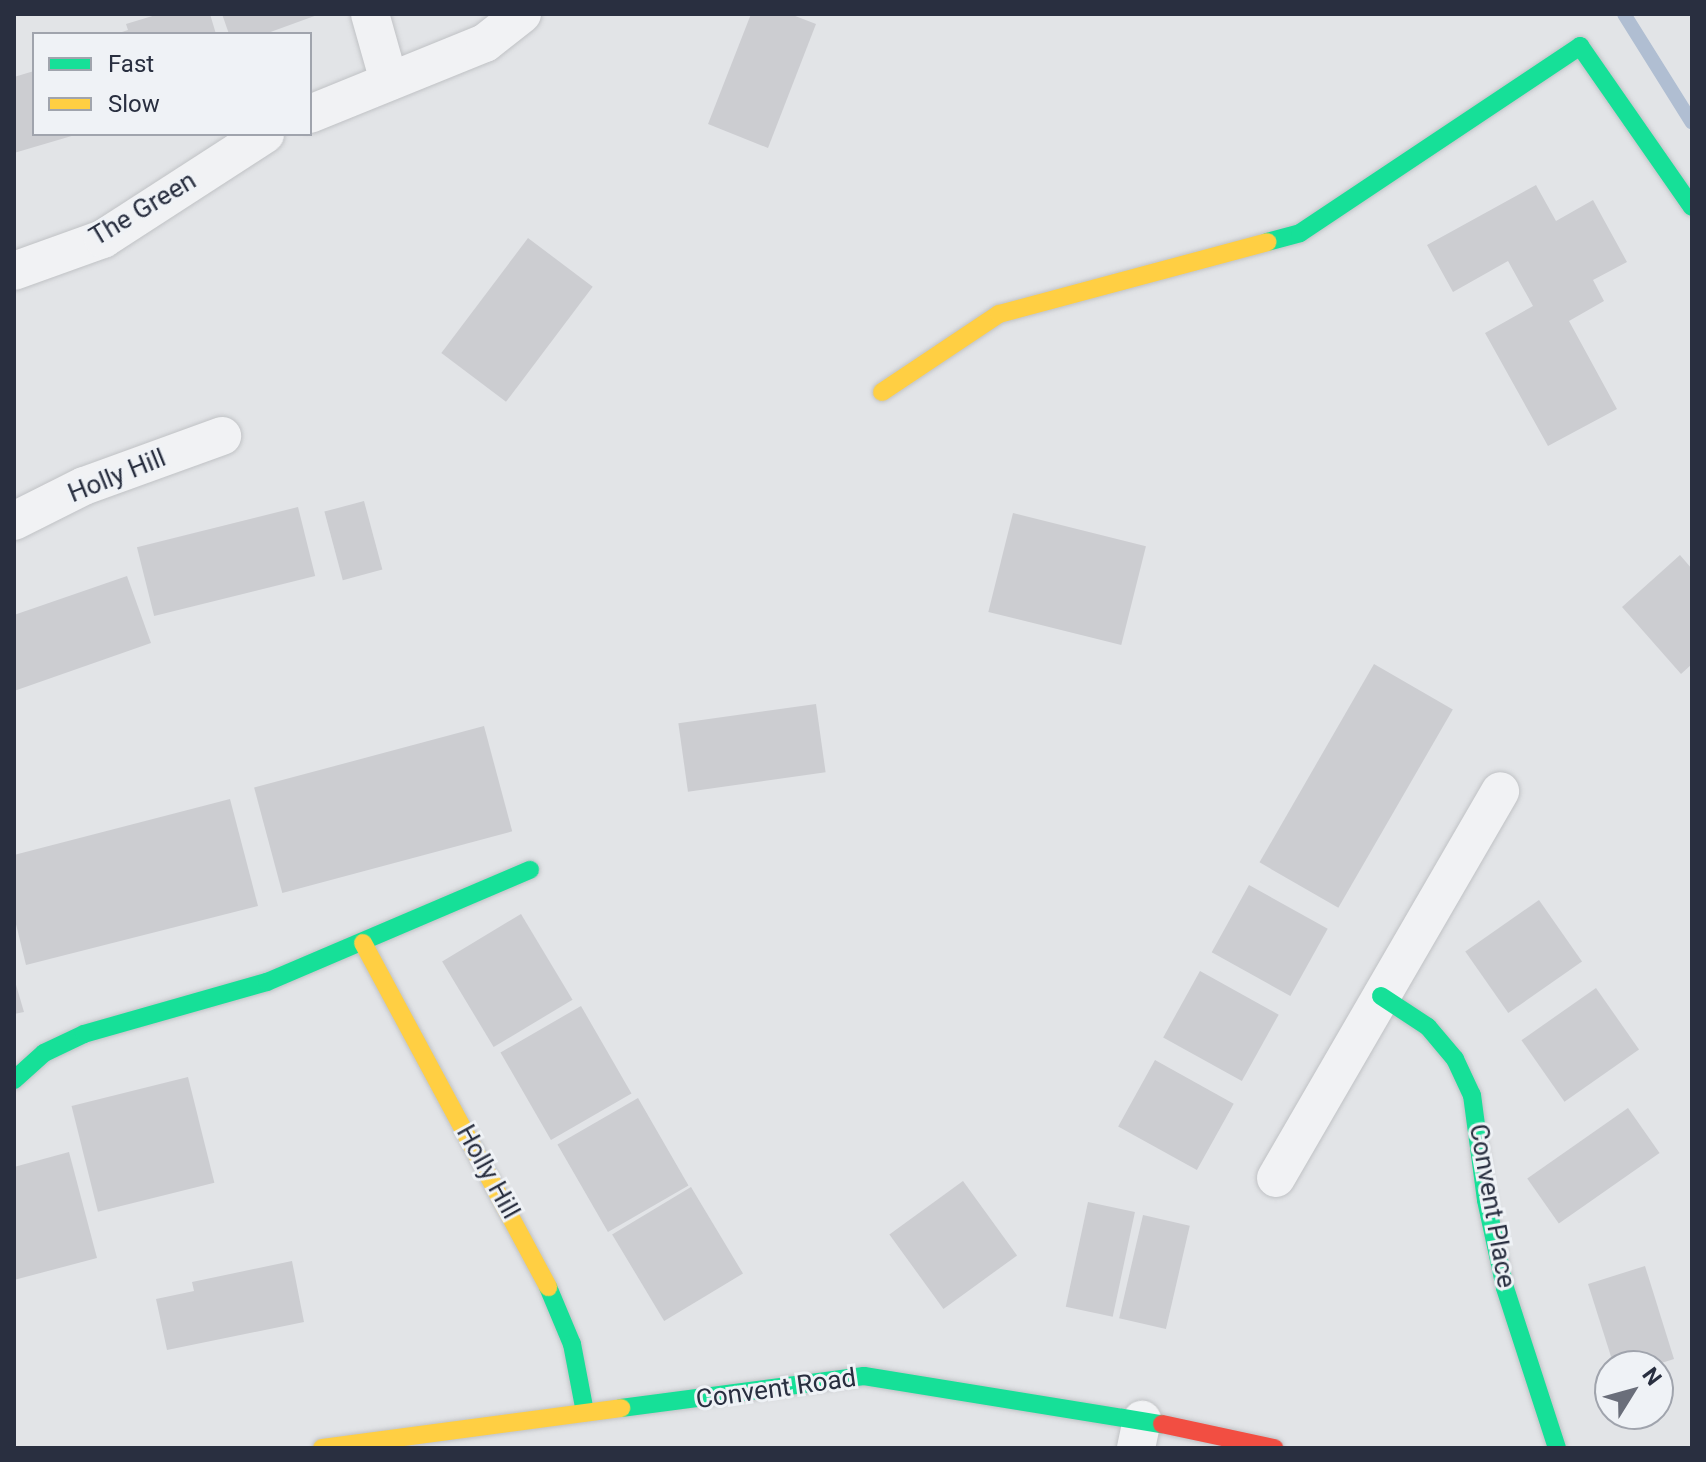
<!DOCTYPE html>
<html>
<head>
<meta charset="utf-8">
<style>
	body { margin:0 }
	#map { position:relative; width:1706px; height:1462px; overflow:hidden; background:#e2e4e7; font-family:Roboto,sans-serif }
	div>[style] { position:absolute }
	.stream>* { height:14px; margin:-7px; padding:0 7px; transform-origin:7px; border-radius:7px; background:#b0bed2 }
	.building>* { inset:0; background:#cccdd1; transform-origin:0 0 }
	.roads { filter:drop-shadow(0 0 2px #c0c2c5) drop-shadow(0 0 2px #c0c2c5) }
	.street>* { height:38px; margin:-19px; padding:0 19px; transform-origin:19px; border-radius:19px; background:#f1f2f4 }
	.fast>* { height:18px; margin:-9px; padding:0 9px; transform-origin:9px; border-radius:9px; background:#16e098 }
	.slow>* { height:18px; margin:-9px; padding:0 9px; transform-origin:9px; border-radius:9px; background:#ffcf43 }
	.jam>* { height:18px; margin:-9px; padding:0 9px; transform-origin:9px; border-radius:9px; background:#f24e42 }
	span { translate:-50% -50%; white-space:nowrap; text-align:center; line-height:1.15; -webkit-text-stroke:6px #eff2f6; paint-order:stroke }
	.street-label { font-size:26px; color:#292f40 }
	.frame { position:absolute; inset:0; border:16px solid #292f40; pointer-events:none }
	.legend { position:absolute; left:32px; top:32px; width:280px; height:104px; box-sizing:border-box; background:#eff2f6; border:2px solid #a0a4ad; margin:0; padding:10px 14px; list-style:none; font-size:24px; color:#292f40 }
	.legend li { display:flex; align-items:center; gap:16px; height:40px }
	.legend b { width:40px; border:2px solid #a0a4ad }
	.north { position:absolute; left:1594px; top:1350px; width:80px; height:80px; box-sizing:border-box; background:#eff2f6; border:2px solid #a0a4ad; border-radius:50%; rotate:53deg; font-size:22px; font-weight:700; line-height:32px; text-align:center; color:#292f40 }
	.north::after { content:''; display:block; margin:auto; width:28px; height:36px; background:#6a6e7a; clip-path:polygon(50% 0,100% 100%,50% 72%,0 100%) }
</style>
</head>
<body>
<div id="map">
	<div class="stream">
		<div style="left:1624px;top:14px;width:128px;rotate:58deg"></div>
	</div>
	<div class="building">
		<div style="clip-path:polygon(159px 14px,210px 14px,216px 34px,116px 34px,128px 30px,126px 24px)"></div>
		<div style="clip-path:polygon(222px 14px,320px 14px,265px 34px,229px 34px)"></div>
		<div style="clip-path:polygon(751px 14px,790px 14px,816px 24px,768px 148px,708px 124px)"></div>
		<div style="clip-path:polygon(34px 71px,34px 134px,75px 135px,14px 153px,14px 77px)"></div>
		<div style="clip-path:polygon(1536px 185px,1556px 221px,1593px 200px,1627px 262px,1593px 280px,1604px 301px,1569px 321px,1617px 409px,1548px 446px,1485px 333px,1533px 306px,1508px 261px,1453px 292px,1427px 245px)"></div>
		<div style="left:528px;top:238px;width:81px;height:144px;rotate:37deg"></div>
		<div style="left:364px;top:501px;width:71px;height:41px;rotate:75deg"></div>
		<div style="left:298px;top:507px;width:71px;height:166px;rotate:76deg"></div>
		<div style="left:1013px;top:513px;width:137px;height:102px;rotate:14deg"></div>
		<div style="clip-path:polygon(1680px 555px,1692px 569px,1692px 664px,1681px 674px,1622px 607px)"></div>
		<div style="clip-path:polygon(127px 576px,151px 643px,14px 691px,14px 615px)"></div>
		<div style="left:1374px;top:664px;width:91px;height:229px;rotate:30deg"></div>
		<div style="left:816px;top:704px;width:69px;height:139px;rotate:82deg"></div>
		<div style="left:484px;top:726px;width:109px;height:238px;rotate:75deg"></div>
		<div style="clip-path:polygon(230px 799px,258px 906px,26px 965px,14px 916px,14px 855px)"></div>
		<div style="left:1249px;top:885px;width:90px;height:77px;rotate:29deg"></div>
		<div style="left:1539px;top:900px;width:75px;height:90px;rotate:55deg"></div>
		<div style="left:521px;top:914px;width:100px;height:92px;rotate:59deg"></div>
		<div style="left:1200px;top:971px;width:90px;height:76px;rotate:29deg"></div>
		<div style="clip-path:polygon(14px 978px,24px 1012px,14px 1014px)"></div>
		<div style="left:1596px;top:988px;width:75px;height:91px;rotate:55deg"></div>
		<div style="left:581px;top:1006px;width:101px;height:93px;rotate:60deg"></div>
		<div style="left:1155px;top:1060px;width:90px;height:76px;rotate:29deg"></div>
		<div style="left:188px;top:1077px;width:109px;height:120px;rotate:76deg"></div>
		<div style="left:638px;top:1098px;width:101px;height:93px;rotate:60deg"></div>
		<div style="left:1628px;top:1108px;width:55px;height:123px;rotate:55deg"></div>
		<div style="clip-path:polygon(69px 1152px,97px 1258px,14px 1280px,14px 1167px)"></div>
		<div style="left:963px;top:1181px;width:92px;height:91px;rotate:54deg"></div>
		<div style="left:691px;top:1187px;width:101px;height:92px;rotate:59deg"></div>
		<div style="left:1088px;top:1202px;width:48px;height:107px;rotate:12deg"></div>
		<div style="left:1143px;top:1215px;width:48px;height:106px;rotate:13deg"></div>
		<div style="clip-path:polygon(292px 1261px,304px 1322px,167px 1350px,156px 1299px,194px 1291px,192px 1282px)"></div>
		<div style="clip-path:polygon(1645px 1266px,1674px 1359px,1652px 1366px,1614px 1366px,1588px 1284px)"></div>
	</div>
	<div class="roads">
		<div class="street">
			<div style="left:370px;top:14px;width:70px;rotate:74.2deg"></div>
			<div style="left:310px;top:114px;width:189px;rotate:-22.1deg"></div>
			<div style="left:485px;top:43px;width:47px;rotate:-38.1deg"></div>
			<div style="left:14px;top:271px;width:95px;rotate:-19.8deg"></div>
			<div style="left:103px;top:239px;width:193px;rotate:-32.9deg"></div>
			<div style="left:14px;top:521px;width:78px;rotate:-26.6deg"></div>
			<div style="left:84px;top:486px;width:147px;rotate:-19.9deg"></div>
			<div style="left:1276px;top:1178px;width:447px;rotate:-59.9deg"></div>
			<div style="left:1136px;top:1448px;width:29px;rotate:-78deg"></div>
		</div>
		<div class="fast">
			<div style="left:1267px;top:242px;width:34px;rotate:-15deg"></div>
			<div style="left:1300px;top:233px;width:337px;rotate:-33.7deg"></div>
			<div style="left:1580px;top:46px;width:196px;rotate:55.2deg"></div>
			<div style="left:1381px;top:996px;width:56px;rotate:33.4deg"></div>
			<div style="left:1428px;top:1027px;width:42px;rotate:49.8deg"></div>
			<div style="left:1455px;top:1059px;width:40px;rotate:65deg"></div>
			<div style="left:1472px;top:1095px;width:106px;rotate:82.4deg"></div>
			<div style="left:1486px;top:1200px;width:90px;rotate:77.8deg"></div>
			<div style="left:1505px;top:1288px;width:168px;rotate:72deg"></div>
			<div style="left:14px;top:1080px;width:40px;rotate:-42deg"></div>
			<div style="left:44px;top:1053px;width:44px;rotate:-25.4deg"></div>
			<div style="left:84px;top:1034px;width:190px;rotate:-15.9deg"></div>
			<div style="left:267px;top:982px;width:286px;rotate:-23.1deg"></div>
			<div style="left:548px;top:1287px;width:62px;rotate:67.2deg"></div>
			<div style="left:572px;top:1344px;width:69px;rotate:79.2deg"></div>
			<div style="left:621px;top:1408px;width:245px;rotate:-7.5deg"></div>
			<div style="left:864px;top:1376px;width:302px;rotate:9.2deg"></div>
		</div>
		<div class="slow">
			<div style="left:882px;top:392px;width:141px;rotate:-33.7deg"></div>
			<div style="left:999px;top:314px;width:278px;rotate:-15deg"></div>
			<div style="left:363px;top:943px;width:391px;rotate:61.7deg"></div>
			<div style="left:322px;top:1448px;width:302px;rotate:-7.6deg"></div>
		</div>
		<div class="jam">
			<div style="left:1162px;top:1424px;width:115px;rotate:12.1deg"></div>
		</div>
	</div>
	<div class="street-label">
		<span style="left:143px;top:209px;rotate:-31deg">The Green</span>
		<span style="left:117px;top:476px;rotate:-22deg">Holly Hill</span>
		<span style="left:488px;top:1172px;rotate:61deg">Holly Hill</span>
		<span style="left:1492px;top:1206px;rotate:80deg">Convent Place</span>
		<span style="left:776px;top:1389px;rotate:-8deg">Convent Road</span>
	</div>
	<div class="frame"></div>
	<ul class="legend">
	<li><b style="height:10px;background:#16e098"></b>Fast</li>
	<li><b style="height:10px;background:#ffcf43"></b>Slow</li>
	</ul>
	<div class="north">N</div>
</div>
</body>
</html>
